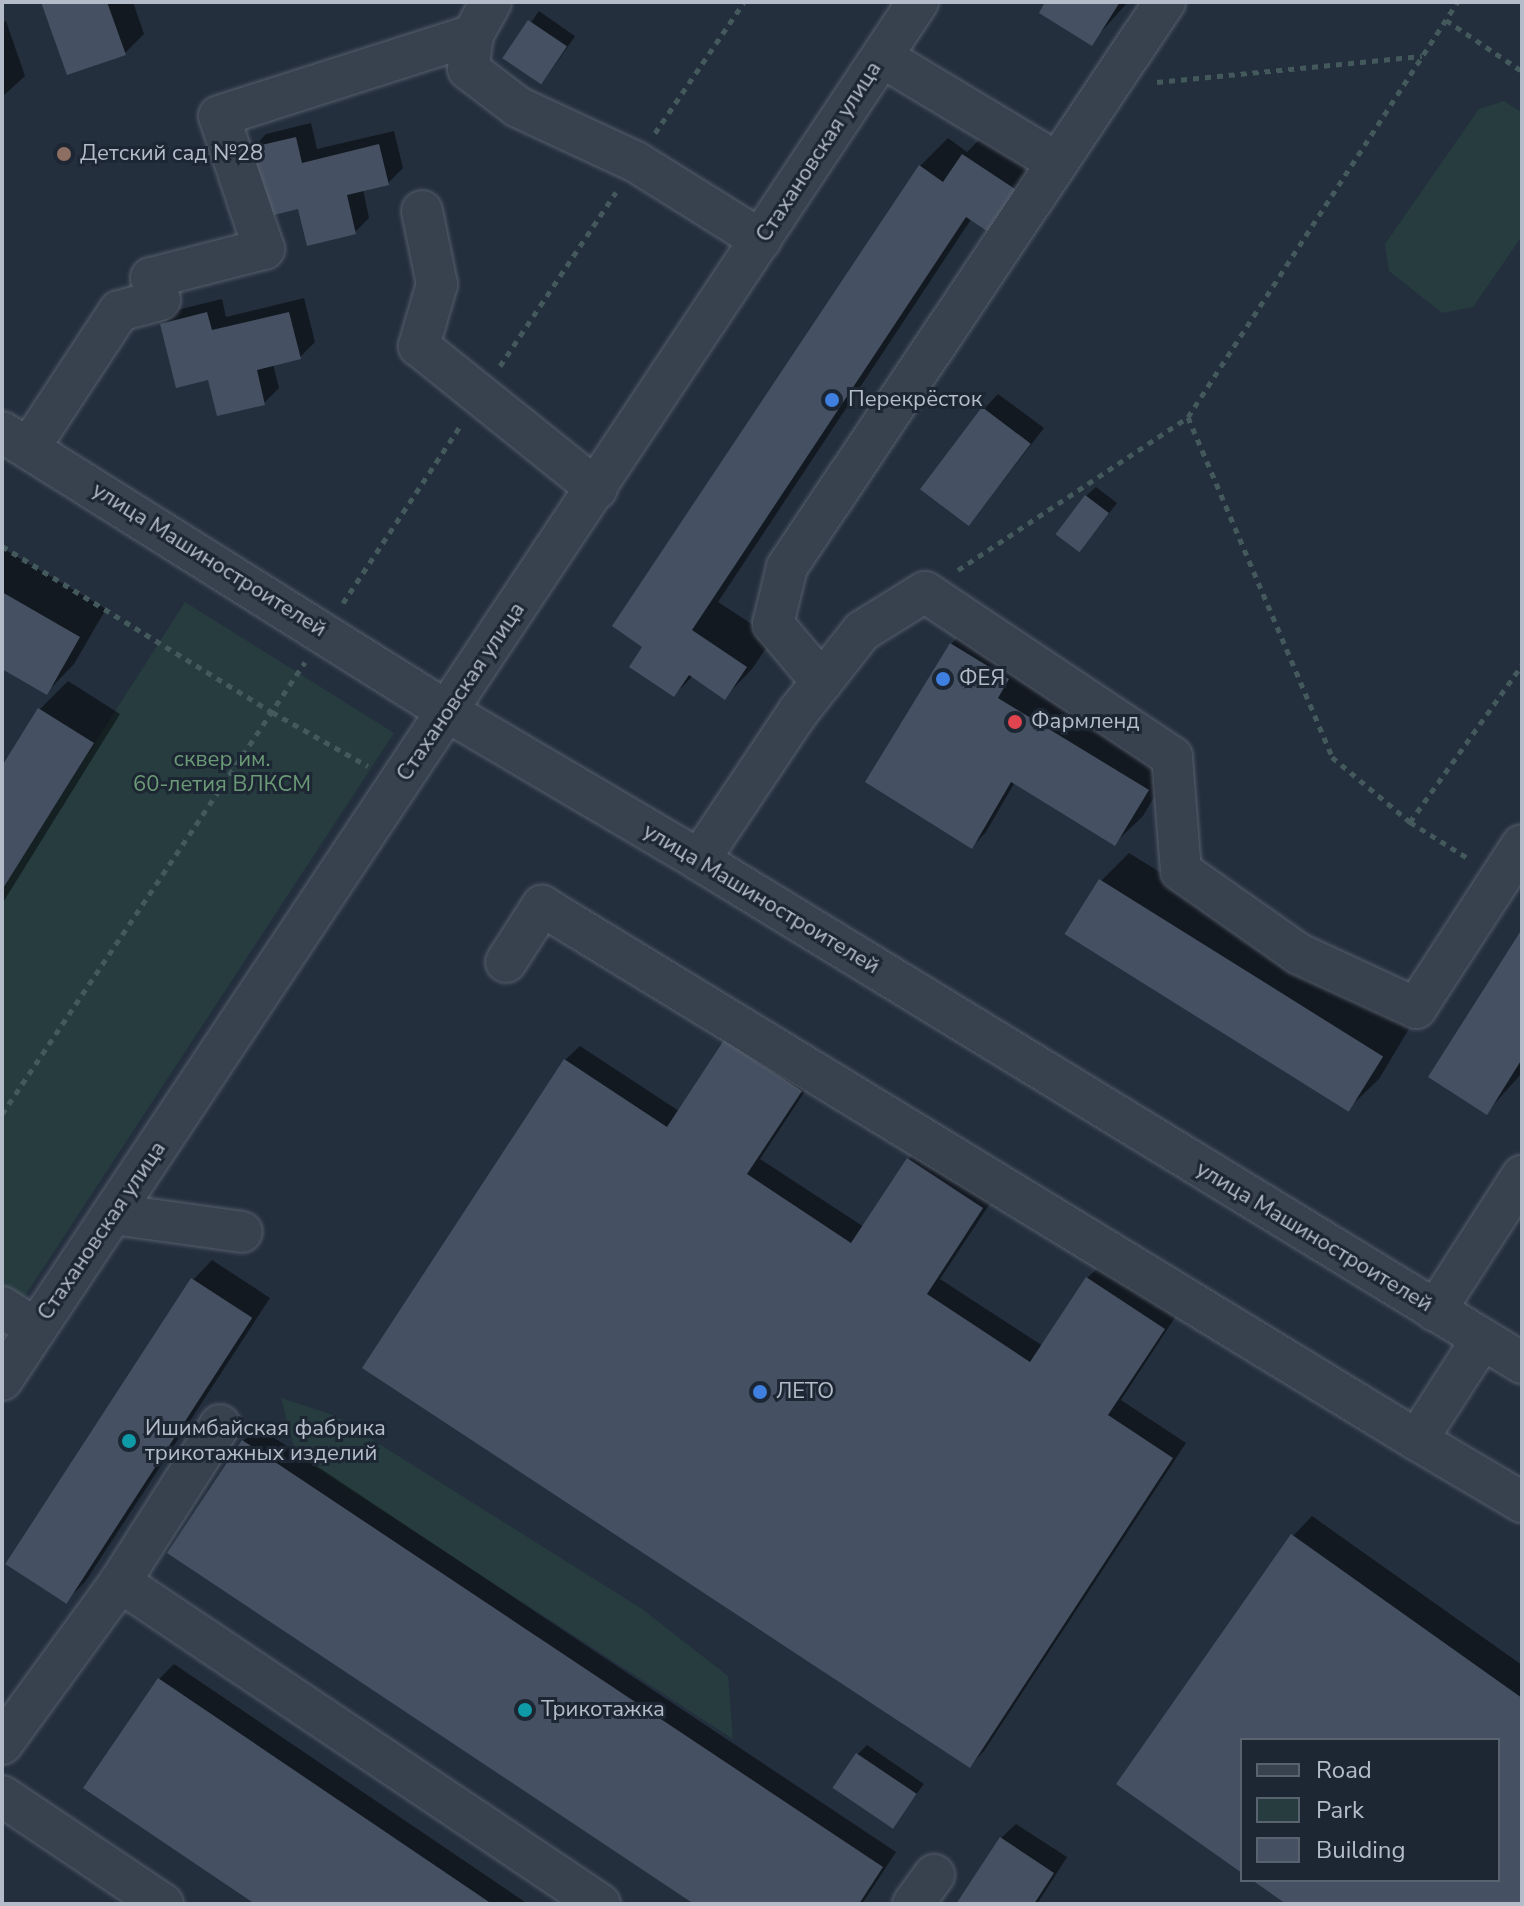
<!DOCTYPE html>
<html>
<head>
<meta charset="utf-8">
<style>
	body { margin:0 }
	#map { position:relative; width:1524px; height:1906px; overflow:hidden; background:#242f3e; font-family:"Nunito Sans",sans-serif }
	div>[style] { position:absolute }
	.green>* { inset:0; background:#263c3f }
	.shadow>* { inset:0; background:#0007; transform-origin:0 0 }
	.building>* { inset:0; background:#455162; transform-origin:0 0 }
	.path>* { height:5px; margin-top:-2.5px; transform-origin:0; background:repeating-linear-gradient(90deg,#44595c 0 6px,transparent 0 12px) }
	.roads { filter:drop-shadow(0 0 2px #565f6c) drop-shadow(0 0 2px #565f6c) }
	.minor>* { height:40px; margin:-20px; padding:0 20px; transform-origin:20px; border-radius:20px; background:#38414e }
	.dots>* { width:22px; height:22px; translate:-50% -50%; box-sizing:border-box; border:4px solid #1d2633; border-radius:50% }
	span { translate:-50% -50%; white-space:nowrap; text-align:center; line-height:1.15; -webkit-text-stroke:6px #1d2633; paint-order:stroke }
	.street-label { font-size:22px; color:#b4bcc9 }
	.poi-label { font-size:22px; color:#b4bcc9 }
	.left { translate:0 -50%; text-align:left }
	.park-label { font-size:22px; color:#6b9a76 }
	.frame { position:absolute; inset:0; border:4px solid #b4bcc9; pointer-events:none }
	.legend { position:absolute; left:1240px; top:1738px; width:260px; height:144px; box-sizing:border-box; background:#1d2633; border:2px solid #59626f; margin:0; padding:10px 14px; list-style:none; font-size:24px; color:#b4bcc9 }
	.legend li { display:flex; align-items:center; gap:16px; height:40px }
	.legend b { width:40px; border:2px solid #59626f }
</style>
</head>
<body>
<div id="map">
	<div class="green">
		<div style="clip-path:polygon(1504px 101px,1522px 113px,1522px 236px,1473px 307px,1442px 313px,1389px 271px,1385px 244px,1479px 109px)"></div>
		<div style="clip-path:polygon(185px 602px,394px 733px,2px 1331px,2px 888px)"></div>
		<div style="clip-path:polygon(281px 1398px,333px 1415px,642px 1609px,728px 1676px,733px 1739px,296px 1455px)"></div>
	</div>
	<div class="shadow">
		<div style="clip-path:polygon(43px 2px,133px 2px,144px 34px,125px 53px)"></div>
		<div style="clip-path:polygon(1048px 2px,1128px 2px,1091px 43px)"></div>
		<div style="left:539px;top:11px;width:44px;height:59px;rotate:35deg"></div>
		<div style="clip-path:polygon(6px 21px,25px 76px,2px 97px,2px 23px)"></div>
		<div style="clip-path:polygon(311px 123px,317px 149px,394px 131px,403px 168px,388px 183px,363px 189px,369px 218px,355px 232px,299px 207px,252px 149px,266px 134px)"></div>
		<div style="clip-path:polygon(991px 128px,1044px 163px,1018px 203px,972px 218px,718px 602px,773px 638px,752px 669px,725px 697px,693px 676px,674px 695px,632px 666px,920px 166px,948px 138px,967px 152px)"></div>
		<div style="clip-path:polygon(304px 298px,315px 342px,300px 357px,273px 364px,279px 388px,264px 403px,210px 378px,163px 325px,177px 310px,222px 299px,226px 317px)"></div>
		<div style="clip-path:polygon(998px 394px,1044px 428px,970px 523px,984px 409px)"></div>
		<div style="clip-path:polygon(1096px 487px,1117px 503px,1080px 550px,1086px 496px)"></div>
		<div style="clip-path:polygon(2px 548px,106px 609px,74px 664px,47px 692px,2px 666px)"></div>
		<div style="clip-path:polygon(979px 616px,1175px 762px,1143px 816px,1115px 843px,1015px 782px,986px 832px,972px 847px,951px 644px)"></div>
		<div style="clip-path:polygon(68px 681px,120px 714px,2px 904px,2px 770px,40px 709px)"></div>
		<div style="clip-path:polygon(1129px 853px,1410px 1027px,1379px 1079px,1351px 1106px,1101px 881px)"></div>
		<div style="clip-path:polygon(1522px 933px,1522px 1073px,1487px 1112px)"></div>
		<div style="clip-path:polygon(725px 1041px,815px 1076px,760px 1159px,864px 1227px,909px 1159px,923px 1145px,997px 1193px,940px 1279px,1043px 1346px,1087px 1278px,1102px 1264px,1178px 1313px,1121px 1400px,1186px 1443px,984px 1751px,970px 1766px,565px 1060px,580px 1046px,679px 1111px)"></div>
		<div style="clip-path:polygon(212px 1260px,270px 1298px,85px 1582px,66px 1601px,193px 1280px)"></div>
		<div style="clip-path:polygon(258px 1427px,896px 1852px,862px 1904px,698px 1904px,243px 1441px)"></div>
		<div style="clip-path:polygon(1312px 1516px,1522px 1665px,1522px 1904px,1289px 1904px,1255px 1880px,1498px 1880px,1498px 1740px,1242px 1740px,1242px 1871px,1118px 1783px,1293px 1536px)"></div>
		<div style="clip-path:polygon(174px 1664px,528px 1904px,258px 1904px,86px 1788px,159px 1679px)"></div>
		<div style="clip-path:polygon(867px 1745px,924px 1784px,892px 1826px,857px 1755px)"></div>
		<div style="clip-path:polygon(1016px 1824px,1067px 1857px,1037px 1904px,959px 1904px,1001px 1838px)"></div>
	</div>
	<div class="building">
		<div style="clip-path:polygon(41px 2px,107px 2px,126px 55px,67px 75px)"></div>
		<div style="clip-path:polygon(1045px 2px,1120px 2px,1092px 46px,1039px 13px)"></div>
		<div style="left:528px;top:20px;width:47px;height:46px;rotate:34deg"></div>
		<div style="clip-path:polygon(296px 137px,302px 163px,379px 144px,389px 185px,347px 195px,356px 234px,307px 246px,298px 209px,266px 217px,249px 148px)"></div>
		<div style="clip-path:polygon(962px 154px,1018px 191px,990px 233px,966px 217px,692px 630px,747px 667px,725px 700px,689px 675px,674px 697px,629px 667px,642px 647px,612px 626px,919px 165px,943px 182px)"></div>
		<div style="clip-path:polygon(207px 312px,212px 330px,289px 312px,301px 359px,257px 370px,265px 405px,217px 416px,208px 380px,176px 388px,160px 324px)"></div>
		<div style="left:982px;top:407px;width:61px;height:103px;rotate:37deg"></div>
		<div style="left:1085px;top:495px;width:30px;height:49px;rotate:37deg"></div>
		<div style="clip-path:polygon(2px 592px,80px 637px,47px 695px,2px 669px)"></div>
		<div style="clip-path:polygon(950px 643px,1009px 679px,998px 698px,1149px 790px,1115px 846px,1011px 782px,972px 849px,865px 782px)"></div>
		<div style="clip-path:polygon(38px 708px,94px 743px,2px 890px,2px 766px)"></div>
		<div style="left:1099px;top:879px;width:335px;height:65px;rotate:32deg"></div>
		<div style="clip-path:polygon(1522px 929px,1522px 1059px,1487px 1115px,1428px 1077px)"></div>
		<div style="clip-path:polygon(724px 1040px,802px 1091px,747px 1174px,851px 1243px,907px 1158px,983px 1208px,927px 1294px,1030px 1362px,1086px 1277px,1165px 1329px,1108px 1415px,1173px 1458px,970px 1768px,362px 1368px,564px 1059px,667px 1127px)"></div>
		<div style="left:191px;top:1278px;width:73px;height:341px;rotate:33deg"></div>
		<div style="clip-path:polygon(242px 1440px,883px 1867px,859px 1904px,694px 1904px,167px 1553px)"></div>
		<div style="clip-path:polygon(1291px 1534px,1522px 1698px,1522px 1904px,1286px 1904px,1252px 1880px,1498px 1880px,1498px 1740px,1242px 1740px,1242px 1873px,1116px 1784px)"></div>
		<div style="clip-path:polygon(158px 1678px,492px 1904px,255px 1904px,83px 1788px)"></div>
		<div style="left:856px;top:1753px;width:73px;height:42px;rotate:34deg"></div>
		<div style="clip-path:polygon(1000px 1837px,1054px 1873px,1034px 1904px,956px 1904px)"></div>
	</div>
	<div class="path">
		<div style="left:1446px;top:20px;width:92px;rotate:33.9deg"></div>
		<div style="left:1157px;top:82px;width:266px;rotate:-5.6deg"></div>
		<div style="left:655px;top:133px;width:158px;rotate:-55.8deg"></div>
		<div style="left:500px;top:366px;width:209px;rotate:-56.3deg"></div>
		<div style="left:1188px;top:417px;width:369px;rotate:67deg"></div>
		<div style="left:1332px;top:757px;width:102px;rotate:39.8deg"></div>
		<div style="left:1410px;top:822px;width:72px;rotate:31.9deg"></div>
		<div style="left:2px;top:546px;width:317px;rotate:31.6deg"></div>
		<div style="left:272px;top:712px;width:110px;rotate:29.4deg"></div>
		<div style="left:958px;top:570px;width:276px;rotate:-33.6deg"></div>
		<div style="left:1188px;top:417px;width:495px;rotate:-57deg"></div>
		<div style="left:343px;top:603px;width:214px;rotate:-56.5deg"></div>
		<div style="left:1410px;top:822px;width:193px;rotate:-54.5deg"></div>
		<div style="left:2px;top:1114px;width:544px;rotate:-56.16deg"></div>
	</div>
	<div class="roads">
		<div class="minor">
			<div style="left:491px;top:2px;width:38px;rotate:119deg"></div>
			<div style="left:473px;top:35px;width:34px;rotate:98deg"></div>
			<div style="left:468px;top:69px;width:63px;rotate:37.2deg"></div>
			<div style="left:518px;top:107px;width:130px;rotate:25deg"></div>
			<div style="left:636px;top:162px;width:147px;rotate:32deg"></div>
			<div style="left:882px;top:57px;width:205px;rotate:31.1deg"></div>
			<div style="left:422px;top:211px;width:75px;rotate:78.4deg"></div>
			<div style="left:437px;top:284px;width:65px;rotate:106.2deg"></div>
			<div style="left:419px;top:346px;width:228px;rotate:38.8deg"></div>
			<div style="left:2px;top:432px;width:527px;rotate:32.12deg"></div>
			<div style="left:448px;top:712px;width:291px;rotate:30.5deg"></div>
			<div style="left:699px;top:860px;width:965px;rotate:31.43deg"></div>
			<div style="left:29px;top:448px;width:164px;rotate:-56.7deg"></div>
			<div style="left:119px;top:311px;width:42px;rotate:-15deg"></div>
			<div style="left:160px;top:300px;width:24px;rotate:-112deg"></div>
			<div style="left:151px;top:278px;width:117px;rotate:-14.4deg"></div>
			<div style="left:264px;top:249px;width:140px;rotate:-108.7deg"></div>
			<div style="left:219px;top:116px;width:267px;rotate:-17.7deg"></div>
			<div style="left:822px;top:682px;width:76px;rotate:-130.2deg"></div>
			<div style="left:773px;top:624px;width:59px;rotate:-76.2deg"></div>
			<div style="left:787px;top:567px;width:680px;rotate:-56.22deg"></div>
			<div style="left:699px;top:860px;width:178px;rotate:-56.2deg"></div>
			<div style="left:798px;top:712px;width:103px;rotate:-51.7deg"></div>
			<div style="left:862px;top:631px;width:74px;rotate:-31.8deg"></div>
			<div style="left:925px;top:592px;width:297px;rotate:33.7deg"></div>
			<div style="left:1172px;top:757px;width:114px;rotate:85.5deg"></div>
			<div style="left:1181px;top:871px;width:144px;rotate:35.1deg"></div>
			<div style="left:1299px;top:954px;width:129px;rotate:24.8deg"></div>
			<div style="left:1416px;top:1008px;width:194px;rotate:-57deg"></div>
			<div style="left:506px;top:962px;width:67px;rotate:-57.3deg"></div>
			<div style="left:542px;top:906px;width:1025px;rotate:31.4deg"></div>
			<div style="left:1417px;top:1440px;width:120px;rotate:-57.2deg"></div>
			<div style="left:113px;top:1214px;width:130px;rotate:7.9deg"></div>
			<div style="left:2px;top:1307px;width:40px;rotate:32.9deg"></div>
			<div style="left:1435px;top:1311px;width:161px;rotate:-57.2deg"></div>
			<div style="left:2px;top:1380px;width:1655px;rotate:-56.39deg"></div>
			<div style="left:1417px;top:1440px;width:122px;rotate:30.6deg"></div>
			<div style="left:120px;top:1582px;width:186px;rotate:-57.5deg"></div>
			<div style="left:2px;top:1744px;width:200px;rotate:-53.9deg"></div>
			<div style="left:120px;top:1582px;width:578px;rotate:33.86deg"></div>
			<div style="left:2px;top:1796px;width:194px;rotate:33.9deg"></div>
			<div style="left:913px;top:1904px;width:36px;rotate:-54deg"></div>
		</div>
	</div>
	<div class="dots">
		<div style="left:64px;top:154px;background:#8d6e63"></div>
		<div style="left:832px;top:400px;background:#3f7fe0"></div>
		<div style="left:943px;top:679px;background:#3f7fe0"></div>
		<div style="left:1015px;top:722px;background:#e0444e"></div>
		<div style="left:760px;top:1392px;background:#3f7fe0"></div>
		<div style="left:129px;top:1441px;background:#0f9aa8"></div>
		<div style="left:525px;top:1710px;background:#0f9aa8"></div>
	</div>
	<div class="street-label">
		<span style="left:819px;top:152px;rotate:-57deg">Стахановская улица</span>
		<span style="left:209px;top:560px;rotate:32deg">улица Машиностроителей</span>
		<span style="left:461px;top:692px;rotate:-56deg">Стахановская улица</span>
		<span style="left:761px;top:899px;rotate:31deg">улица Машиностроителей</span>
		<span style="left:102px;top:1231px;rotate:-56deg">Стахановская улица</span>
		<span style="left:1314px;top:1237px;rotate:31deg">улица Машиностроителей</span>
	</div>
	<div class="poi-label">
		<span class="left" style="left:80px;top:154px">Детский сад №28</span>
		<span class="left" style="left:848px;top:400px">Перекрёсток</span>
		<span class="left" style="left:959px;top:679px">ФЕЯ</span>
		<span class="left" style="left:1031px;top:722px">Фармленд</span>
		<span class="left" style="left:776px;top:1392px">ЛЕТО</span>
		<span class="left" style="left:145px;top:1441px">Ишимбайская фабрика<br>трикотажных изделий</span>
		<span class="left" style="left:541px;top:1710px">Трикотажка</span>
	</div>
	<div class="park-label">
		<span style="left:222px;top:772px">сквер им.<br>60-летия ВЛКСМ</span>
	</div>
	<div class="frame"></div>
	<ul class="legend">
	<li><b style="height:10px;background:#38414e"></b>Road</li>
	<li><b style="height:22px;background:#263c3f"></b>Park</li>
	<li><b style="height:22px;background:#455162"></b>Building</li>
	</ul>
</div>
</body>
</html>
